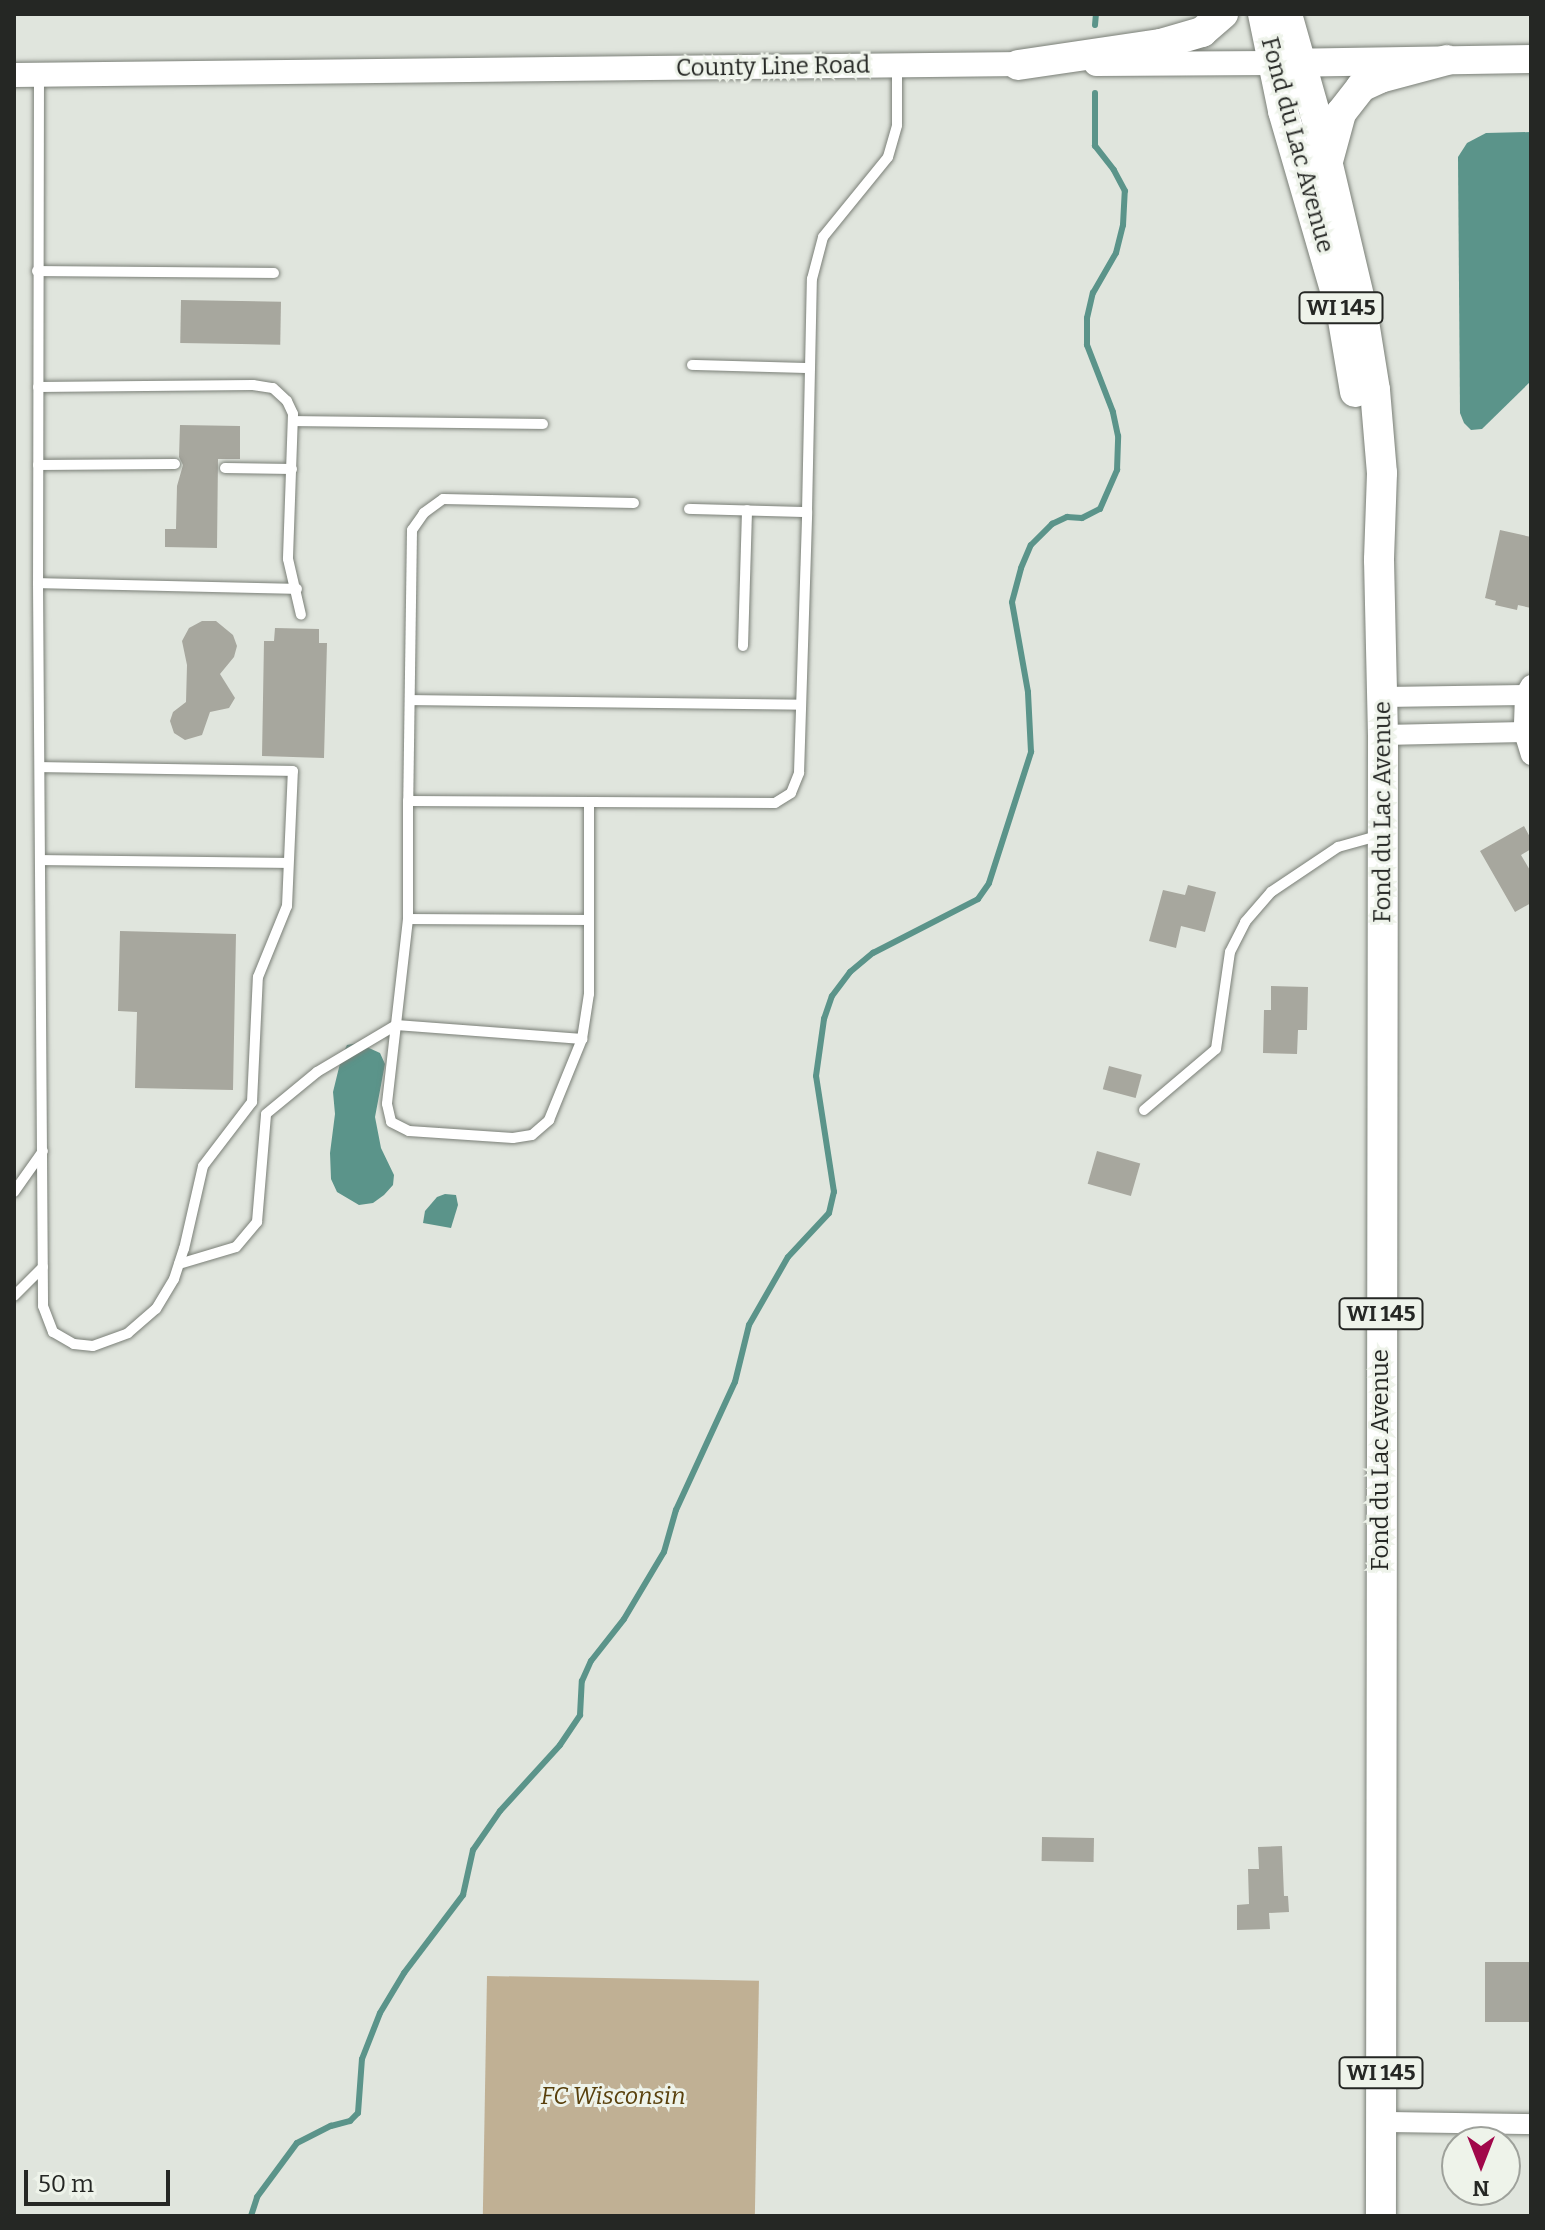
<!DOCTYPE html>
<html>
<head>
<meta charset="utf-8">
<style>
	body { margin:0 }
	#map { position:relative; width:1545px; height:2230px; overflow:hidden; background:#e0e5dd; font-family:Bitter,serif }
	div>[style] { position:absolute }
	.green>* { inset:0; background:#c0b094; transform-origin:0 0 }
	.water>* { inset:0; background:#5b948a }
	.stream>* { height:6px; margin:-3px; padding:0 3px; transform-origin:3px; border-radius:3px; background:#5b948a }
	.building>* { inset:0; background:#a7a79e; transform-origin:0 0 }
	.roads { filter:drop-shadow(0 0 2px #7a7f77) drop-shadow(0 0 2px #7a7f77) }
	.service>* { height:10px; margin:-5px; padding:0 5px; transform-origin:5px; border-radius:5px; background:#fff }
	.minor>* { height:20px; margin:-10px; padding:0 10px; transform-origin:10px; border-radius:10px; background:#fff }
	.tertiary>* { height:24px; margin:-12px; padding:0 12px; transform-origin:12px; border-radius:12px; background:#fff }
	.secondary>* { height:28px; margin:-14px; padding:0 14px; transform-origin:14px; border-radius:14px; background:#fff }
	.primary>* { height:30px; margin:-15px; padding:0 15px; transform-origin:15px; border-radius:15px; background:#fff }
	span { translate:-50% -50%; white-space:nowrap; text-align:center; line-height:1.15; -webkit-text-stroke:6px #eef3ea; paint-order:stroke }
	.shield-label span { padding:2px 6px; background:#eef3ea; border:2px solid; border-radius:6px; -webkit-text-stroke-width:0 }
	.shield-label { font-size:22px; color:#252724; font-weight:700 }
	.street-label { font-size:24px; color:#252724 }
	.park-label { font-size:24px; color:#59400c; font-style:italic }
	.frame { position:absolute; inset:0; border:16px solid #252724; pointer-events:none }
	.north { position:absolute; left:1441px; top:2126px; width:80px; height:80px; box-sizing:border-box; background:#eef3ea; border:2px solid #9ea19b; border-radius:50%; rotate:180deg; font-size:22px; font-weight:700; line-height:32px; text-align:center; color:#252724 }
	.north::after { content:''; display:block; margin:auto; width:28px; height:36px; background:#a1074a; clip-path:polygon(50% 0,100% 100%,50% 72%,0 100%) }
	.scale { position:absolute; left:24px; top:2170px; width:146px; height:36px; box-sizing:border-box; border:4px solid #252724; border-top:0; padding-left:10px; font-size:24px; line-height:28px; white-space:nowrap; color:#252724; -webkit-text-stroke:6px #eef3ea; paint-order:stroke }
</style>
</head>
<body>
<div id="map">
	<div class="green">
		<div style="left:487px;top:1976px;width:272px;height:240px;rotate:1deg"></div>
	</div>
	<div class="water">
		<div style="clip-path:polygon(1531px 132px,1531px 381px,1482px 429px,1471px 430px,1464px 423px,1460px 413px,1458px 157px,1467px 143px,1486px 133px)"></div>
		<div style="clip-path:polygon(358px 1043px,380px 1053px,385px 1064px,375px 1117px,381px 1148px,394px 1175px,393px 1185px,384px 1195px,373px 1203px,359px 1205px,337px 1192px,331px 1179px,330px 1153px,335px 1114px,333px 1092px,342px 1055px,347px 1045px)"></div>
		<div style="clip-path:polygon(445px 1194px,456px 1195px,458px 1205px,451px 1228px,423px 1223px,425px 1211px,437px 1197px)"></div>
	</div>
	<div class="stream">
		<div style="left:1095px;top:25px;width:11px;rotate:-85deg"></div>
		<div style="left:251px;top:2216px;width:20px;rotate:-72deg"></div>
		<div style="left:257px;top:2197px;width:67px;rotate:-53.5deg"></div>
		<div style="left:297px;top:2143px;width:38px;rotate:-27deg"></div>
		<div style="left:331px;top:2126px;width:20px;rotate:-15deg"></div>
		<div style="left:350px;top:2121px;width:11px;rotate:-45deg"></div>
		<div style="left:358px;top:2113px;width:54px;rotate:-85.8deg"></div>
		<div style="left:362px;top:2059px;width:49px;rotate:-68.6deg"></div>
		<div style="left:380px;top:2013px;width:47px;rotate:-59deg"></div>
		<div style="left:404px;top:1973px;width:98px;rotate:-52.9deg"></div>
		<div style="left:463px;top:1895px;width:46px;rotate:-77.5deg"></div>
		<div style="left:473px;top:1850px;width:47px;rotate:-55.3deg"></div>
		<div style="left:500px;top:1811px;width:89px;rotate:-47.7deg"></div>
		<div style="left:560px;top:1745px;width:36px;rotate:-56deg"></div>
		<div style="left:580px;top:1715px;width:34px;rotate:-87deg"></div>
		<div style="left:582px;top:1681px;width:22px;rotate:-66deg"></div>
		<div style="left:591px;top:1661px;width:53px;rotate:-51.8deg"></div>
		<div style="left:624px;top:1619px;width:78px;rotate:-59.2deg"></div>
		<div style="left:664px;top:1552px;width:44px;rotate:-74.1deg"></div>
		<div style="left:676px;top:1510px;width:141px;rotate:-65.3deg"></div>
		<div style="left:735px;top:1382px;width:59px;rotate:-76.2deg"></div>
		<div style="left:749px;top:1325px;width:78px;rotate:-60.2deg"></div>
		<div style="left:788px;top:1257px;width:60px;rotate:-47deg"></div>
		<div style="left:829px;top:1213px;width:22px;rotate:-77deg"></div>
		<div style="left:834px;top:1192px;width:117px;rotate:-98.8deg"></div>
		<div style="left:816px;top:1076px;width:58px;rotate:-82deg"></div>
		<div style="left:824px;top:1019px;width:24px;rotate:-71deg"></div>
		<div style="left:832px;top:996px;width:30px;rotate:-53deg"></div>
		<div style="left:850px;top:972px;width:30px;rotate:-40deg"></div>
		<div style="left:873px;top:953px;width:118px;rotate:-27.2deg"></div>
		<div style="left:978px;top:899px;width:19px;rotate:-55deg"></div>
		<div style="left:989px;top:883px;width:138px;rotate:-72.2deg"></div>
		<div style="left:1031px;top:752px;width:60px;rotate:-92.9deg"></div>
		<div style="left:1028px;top:692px;width:91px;rotate:-100.1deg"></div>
		<div style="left:1012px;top:602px;width:35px;rotate:-75deg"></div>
		<div style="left:1021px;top:568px;width:25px;rotate:-67deg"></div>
		<div style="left:1031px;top:545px;width:30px;rotate:-45deg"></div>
		<div style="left:1052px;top:524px;width:17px;rotate:-25deg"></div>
		<div style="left:1067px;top:517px;width:15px;rotate:4deg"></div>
		<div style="left:1082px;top:518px;width:20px;rotate:-27deg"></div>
		<div style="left:1100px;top:509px;width:43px;rotate:-66.4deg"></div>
		<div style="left:1117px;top:470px;width:34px;rotate:-88deg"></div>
		<div style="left:1118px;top:436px;width:25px;rotate:-102deg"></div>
		<div style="left:1113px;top:412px;width:72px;rotate:-111.2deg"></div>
		<div style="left:1087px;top:345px;width:27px;rotate:-90deg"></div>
		<div style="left:1087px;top:318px;width:26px;rotate:-77deg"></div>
		<div style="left:1093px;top:293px;width:46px;rotate:-60.1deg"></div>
		<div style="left:1116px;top:253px;width:29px;rotate:-76deg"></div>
		<div style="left:1123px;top:225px;width:34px;rotate:-87deg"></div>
		<div style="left:1125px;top:191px;width:24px;rotate:-118deg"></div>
		<div style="left:1114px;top:170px;width:31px;rotate:-128deg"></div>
		<div style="left:1095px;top:146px;width:53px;rotate:-90deg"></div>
	</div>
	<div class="building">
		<div style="left:181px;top:300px;width:100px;height:43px;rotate:1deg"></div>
		<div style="clip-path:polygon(180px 425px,240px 426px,240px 459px,218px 459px,217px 548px,165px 547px,165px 529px,176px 529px,177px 486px,183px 465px,179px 457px)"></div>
		<div style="clip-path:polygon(1500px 530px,1531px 537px,1531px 608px,1518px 605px,1517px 610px,1495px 605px,1496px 601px,1485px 598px)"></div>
		<div style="clip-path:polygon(202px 621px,216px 621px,233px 635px,237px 646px,234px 657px,220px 674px,235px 698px,229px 708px,210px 712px,202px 735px,185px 740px,174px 733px,170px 721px,173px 712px,186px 702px,187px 665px,182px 641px,189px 628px)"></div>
		<div style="clip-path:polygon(275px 628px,319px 629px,319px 643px,327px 643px,324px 758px,262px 756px,264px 641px,274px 641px)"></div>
		<div style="clip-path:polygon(1524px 826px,1531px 839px,1531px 849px,1521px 855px,1531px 872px,1531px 903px,1515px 912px,1480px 851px)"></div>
		<div style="clip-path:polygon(1188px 885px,1216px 892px,1205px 932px,1181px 926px,1176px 948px,1149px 941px,1163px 890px,1185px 895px)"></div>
		<div style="clip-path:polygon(120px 931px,236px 934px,233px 1090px,135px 1088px,137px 1012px,118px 1011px)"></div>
		<div style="clip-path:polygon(1271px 986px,1308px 987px,1307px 1030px,1298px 1030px,1297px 1054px,1263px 1053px,1264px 1010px,1271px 1010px)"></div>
		<div style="left:1109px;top:1066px;width:34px;height:24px;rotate:15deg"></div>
		<div style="left:1097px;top:1151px;width:45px;height:34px;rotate:16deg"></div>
		<div style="left:1042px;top:1837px;width:52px;height:24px;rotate:1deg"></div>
		<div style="clip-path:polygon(1282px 1846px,1284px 1896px,1288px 1896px,1289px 1912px,1269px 1913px,1270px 1929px,1237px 1930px,1237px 1905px,1249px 1904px,1248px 1869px,1259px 1869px,1258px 1847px)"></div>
		<div style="left:1485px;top:1962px;width:46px;height:60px"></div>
	</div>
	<div class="roads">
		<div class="service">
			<div style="left:39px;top:75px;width:508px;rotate:90.11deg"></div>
			<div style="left:38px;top:583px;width:723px;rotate:89.6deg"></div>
			<div style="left:43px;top:1306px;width:28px;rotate:69deg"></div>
			<div style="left:53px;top:1332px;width:24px;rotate:30deg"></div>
			<div style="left:74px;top:1344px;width:19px;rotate:6deg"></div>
			<div style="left:93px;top:1346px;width:37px;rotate:-20deg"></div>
			<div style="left:128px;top:1333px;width:37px;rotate:-41deg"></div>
			<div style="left:156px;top:1309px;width:35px;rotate:-59deg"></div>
			<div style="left:174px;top:1279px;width:32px;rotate:-72deg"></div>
			<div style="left:184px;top:1249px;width:85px;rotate:-77.1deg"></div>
			<div style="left:203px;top:1166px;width:81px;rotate:-52.6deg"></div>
			<div style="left:252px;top:1102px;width:125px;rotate:-87.3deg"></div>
			<div style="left:258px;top:977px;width:77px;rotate:-67.8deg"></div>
			<div style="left:287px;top:906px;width:135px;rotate:-87.5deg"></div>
			<div style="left:293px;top:771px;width:253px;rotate:-179.1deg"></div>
			<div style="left:37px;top:271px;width:237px;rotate:0.5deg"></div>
			<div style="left:692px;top:365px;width:118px;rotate:1.5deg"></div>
			<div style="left:38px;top:387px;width:215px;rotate:-0.5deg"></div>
			<div style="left:253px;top:385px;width:20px;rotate:9deg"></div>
			<div style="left:273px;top:388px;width:19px;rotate:43deg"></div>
			<div style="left:287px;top:401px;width:14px;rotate:65deg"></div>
			<div style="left:293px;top:414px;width:145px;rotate:92deg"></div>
			<div style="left:288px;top:559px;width:57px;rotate:76.9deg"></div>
			<div style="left:293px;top:421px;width:250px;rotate:0.7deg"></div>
			<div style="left:38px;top:465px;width:137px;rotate:-0.4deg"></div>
			<div style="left:225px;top:468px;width:67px;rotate:0.9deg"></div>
			<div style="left:634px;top:503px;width:191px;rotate:-178.8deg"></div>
			<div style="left:443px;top:499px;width:24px;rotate:144deg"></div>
			<div style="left:424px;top:513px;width:21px;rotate:125deg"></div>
			<div style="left:412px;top:530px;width:271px;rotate:90.8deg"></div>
			<div style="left:408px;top:801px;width:367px;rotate:0.3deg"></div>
			<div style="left:775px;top:803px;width:19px;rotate:-32deg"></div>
			<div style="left:791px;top:793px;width:22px;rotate:-68deg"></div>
			<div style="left:799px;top:773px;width:261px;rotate:-88.2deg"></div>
			<div style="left:689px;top:509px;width:118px;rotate:1.5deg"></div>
			<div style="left:807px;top:512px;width:233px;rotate:-88.8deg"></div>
			<div style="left:812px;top:279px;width:43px;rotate:-75.3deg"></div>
			<div style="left:823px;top:237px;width:103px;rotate:-50.9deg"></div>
			<div style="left:888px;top:157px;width:33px;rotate:-74deg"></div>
			<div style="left:897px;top:125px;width:59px;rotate:-90deg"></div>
			<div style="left:38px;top:583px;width:259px;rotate:1.3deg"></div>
			<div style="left:743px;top:646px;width:136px;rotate:-88.3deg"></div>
			<div style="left:410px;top:700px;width:391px;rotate:0.7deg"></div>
			<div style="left:408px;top:801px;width:118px;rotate:90deg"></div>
			<div style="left:408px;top:919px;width:186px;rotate:96.5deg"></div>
			<div style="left:387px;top:1104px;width:18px;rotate:77deg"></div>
			<div style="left:391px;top:1122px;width:20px;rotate:27deg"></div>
			<div style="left:409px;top:1131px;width:104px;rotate:3.9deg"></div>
			<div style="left:513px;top:1138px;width:19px;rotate:-9deg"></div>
			<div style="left:532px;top:1135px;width:23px;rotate:-41deg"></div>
			<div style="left:549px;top:1120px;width:87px;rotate:-67.8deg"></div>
			<div style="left:582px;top:1039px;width:46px;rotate:-81.2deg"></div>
			<div style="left:589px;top:994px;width:192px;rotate:-90deg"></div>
			<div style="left:41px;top:860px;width:247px;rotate:0.7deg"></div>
			<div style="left:408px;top:919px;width:181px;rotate:0.3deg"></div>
			<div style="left:1144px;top:1110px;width:94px;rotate:-40.3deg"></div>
			<div style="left:1216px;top:1049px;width:98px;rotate:-81.8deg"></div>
			<div style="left:1230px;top:952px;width:34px;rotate:-63deg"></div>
			<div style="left:1245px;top:922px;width:40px;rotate:-49deg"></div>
			<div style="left:1271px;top:892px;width:81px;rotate:-33.9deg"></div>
			<div style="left:1338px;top:847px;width:45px;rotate:-15.6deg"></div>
			<div style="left:14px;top:1192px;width:50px;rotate:-54.7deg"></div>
			<div style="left:179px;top:1264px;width:59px;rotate:-16.6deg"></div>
			<div style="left:236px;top:1247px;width:33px;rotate:-50deg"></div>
			<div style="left:257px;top:1222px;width:108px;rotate:-85.2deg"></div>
			<div style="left:266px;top:1114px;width:66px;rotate:-39.5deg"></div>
			<div style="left:317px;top:1072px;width:92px;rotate:-30.7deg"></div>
			<div style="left:396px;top:1025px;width:187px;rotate:4.3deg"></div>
			<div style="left:14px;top:1296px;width:41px;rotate:-45deg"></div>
		</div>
		<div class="minor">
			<div style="left:1531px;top:685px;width:12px;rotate:121deg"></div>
			<div style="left:1525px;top:695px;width:37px;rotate:92deg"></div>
			<div style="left:1524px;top:732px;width:24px;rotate:73deg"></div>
			<div style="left:1383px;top:697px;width:142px;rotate:-0.8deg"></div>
			<div style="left:1383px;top:735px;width:141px;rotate:-1.2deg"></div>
			<div style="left:1381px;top:2122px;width:150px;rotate:0.8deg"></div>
		</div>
		<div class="tertiary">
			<div style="left:1096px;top:64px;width:176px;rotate:-0.3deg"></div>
			<div style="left:14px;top:75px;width:1022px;rotate:-0.62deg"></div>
		</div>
		<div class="secondary">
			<div style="left:1281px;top:63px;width:250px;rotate:-0.9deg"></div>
		</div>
		<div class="primary">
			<div style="left:1263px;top:14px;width:99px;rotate:78.3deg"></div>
			<div style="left:1283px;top:111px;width:211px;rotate:73.8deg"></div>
			<div style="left:1342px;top:314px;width:79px;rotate:80.5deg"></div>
			<div style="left:1287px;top:14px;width:117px;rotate:74.2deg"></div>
			<div style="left:1319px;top:127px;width:187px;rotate:76.7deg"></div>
			<div style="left:1362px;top:309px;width:82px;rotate:80.9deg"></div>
			<div style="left:1375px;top:390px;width:83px;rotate:85.2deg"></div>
			<div style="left:1382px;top:473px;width:87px;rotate:92deg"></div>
			<div style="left:1379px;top:560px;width:175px;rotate:88.7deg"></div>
			<div style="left:1383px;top:735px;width:1481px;rotate:90.08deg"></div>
			<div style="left:1018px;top:65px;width:145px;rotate:-8.4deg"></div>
			<div style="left:1161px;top:44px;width:43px;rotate:-16.3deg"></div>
			<div style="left:1202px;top:32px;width:28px;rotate:-41deg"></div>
			<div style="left:1328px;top:161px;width:50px;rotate:-74.8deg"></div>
			<div style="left:1341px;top:113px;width:33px;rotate:-52deg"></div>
			<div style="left:1361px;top:87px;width:21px;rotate:-25deg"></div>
			<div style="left:1380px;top:78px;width:69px;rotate:-15deg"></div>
		</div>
	</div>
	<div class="shield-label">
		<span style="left:1341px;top:308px">WI 145</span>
		<span style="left:1381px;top:1314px">WI 145</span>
		<span style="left:1381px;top:2073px">WI 145</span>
	</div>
	<div class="street-label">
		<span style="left:773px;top:67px;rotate:-1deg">County Line Road</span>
		<span style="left:1297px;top:145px;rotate:75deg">Fond du Lac Avenue</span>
		<span style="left:1383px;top:812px;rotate:-90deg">Fond du Lac Avenue</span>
		<span style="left:1381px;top:1460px;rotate:-90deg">Fond du Lac Avenue</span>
	</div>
	<div class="park-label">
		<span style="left:613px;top:2097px">FC Wisconsin</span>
	</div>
	<div class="frame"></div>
	<div class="north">N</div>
	<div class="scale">50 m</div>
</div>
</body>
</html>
